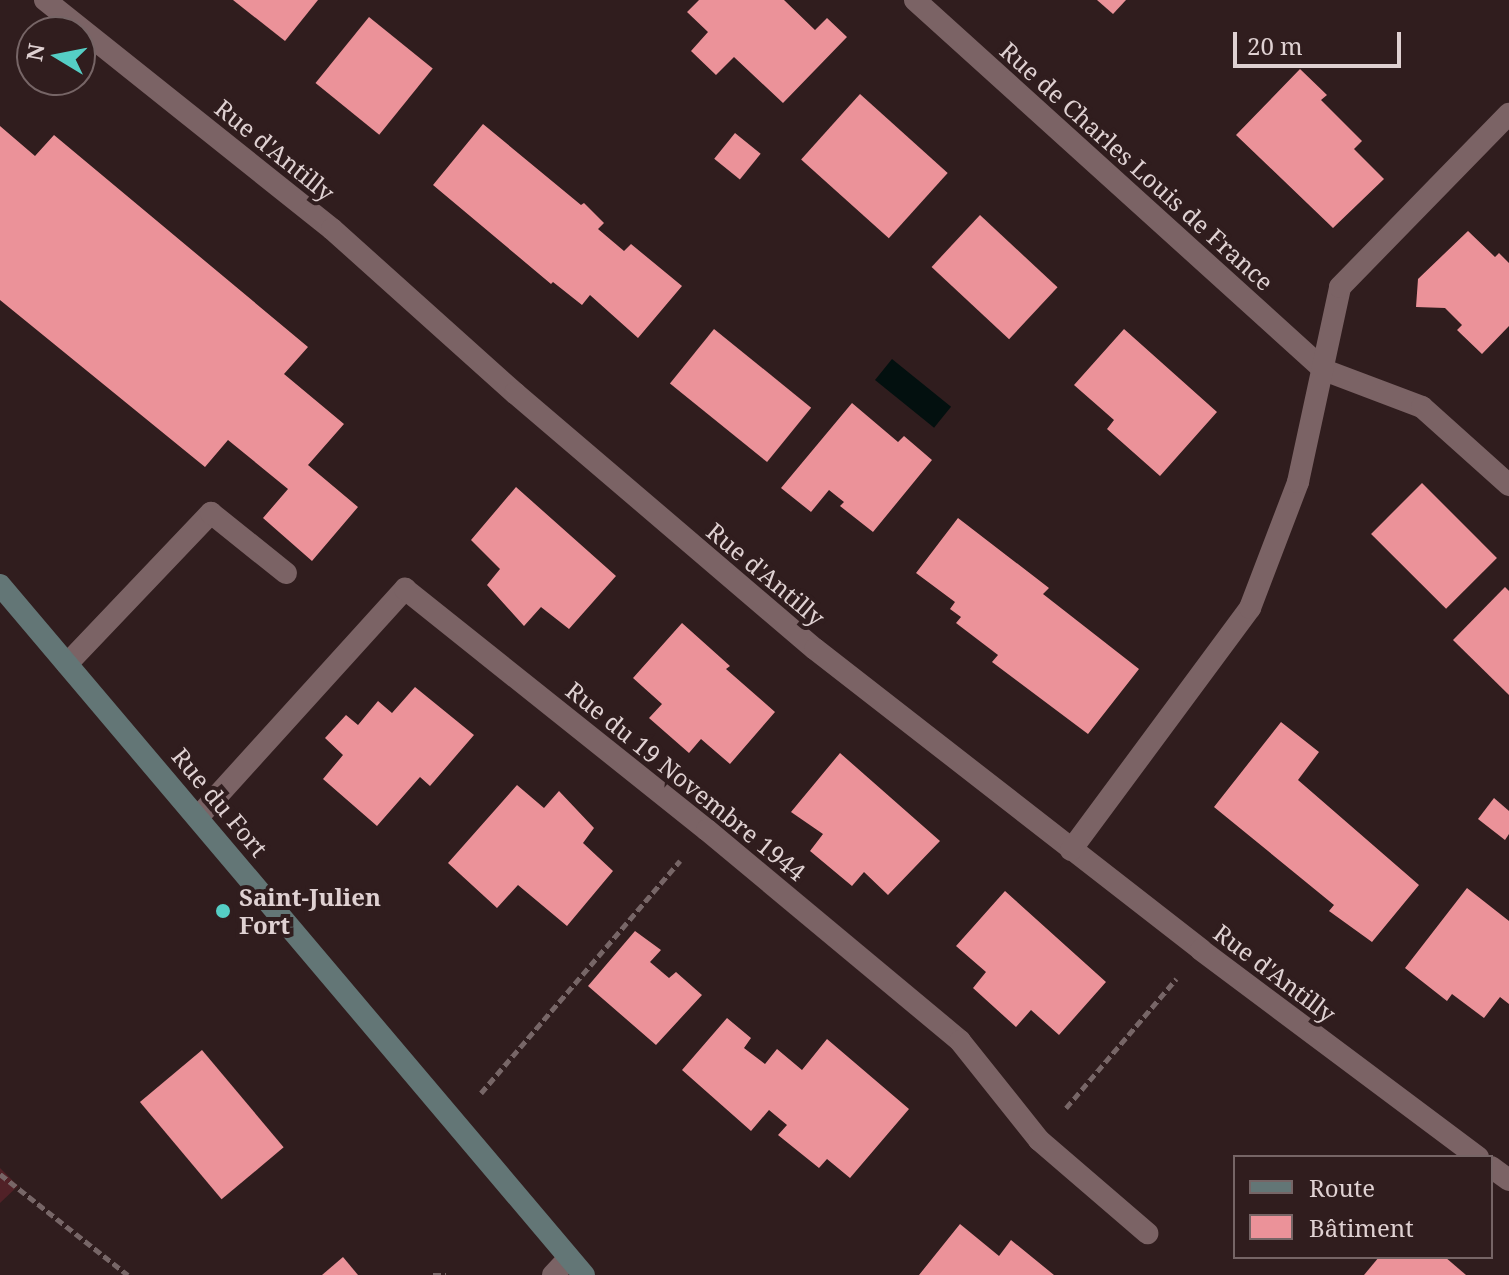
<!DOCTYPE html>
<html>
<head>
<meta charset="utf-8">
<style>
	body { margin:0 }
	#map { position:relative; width:1509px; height:1275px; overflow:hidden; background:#301d1e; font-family:"Noto Serif",serif }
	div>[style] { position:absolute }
	.green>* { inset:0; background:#512127 }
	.water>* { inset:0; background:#03100f; transform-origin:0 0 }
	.building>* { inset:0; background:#eb9299; transform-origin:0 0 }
	.path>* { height:5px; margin-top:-2.5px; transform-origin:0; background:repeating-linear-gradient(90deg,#776667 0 8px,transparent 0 12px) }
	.service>* { height:22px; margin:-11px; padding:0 11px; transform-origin:11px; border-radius:11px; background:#7b6365 }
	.minor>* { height:22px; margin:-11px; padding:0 11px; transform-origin:11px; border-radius:11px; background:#7b6365 }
	.secondary>* { height:22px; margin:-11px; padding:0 11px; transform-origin:11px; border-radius:11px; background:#637676 }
	.dots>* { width:22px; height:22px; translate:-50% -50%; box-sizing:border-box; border:4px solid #301d1e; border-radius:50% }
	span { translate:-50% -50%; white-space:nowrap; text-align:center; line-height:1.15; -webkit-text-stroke:8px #301d1e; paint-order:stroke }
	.street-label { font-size:24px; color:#dfd1d2 }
	.poi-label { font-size:24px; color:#dfd1d2; font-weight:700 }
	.left { translate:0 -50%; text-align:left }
	.legend { position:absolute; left:1233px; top:1155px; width:260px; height:104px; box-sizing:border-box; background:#301d1e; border:2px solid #766566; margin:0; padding:10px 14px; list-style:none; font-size:24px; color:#dfd1d2 }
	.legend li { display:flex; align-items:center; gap:16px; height:40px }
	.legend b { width:40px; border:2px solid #766566 }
	.north { position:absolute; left:16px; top:16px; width:80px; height:80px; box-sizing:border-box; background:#301d1e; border:2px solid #766566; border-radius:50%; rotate:280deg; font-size:22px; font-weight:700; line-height:32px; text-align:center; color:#dfd1d2 }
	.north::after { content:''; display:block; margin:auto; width:28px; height:36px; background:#55cec5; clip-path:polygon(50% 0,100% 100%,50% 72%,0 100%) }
	.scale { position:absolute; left:1233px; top:32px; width:168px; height:36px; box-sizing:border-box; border:4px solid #dfd1d2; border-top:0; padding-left:10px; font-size:24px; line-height:28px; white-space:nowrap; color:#dfd1d2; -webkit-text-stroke:6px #301d1e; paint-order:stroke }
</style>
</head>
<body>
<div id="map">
	<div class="green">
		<div style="clip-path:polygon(0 1168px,18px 1186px,0 1203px)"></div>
	</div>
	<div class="water">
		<div style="left:892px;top:359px;width:76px;height:27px;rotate:39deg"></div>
	</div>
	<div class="building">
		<div style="clip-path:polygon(233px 0,318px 0,285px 41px)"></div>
		<div style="clip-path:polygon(699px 0,784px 0,815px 30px,827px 18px,847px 37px,783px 103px,734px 57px,716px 75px,691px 51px,708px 32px,687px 12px)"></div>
		<div style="clip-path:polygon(1097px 0,1126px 0,1113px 14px)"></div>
		<div style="left:369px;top:17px;width:82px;height:85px;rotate:39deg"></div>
		<div style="clip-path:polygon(1300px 69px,1327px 95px,1321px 100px,1362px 141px,1354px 149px,1384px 179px,1333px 228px,1236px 135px)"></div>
		<div style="left:860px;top:94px;width:118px;height:88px;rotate:42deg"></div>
		<div style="clip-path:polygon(483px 124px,581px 205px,584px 203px,604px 223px,598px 229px,624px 251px,631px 244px,682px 286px,638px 338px,590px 295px,582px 305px,553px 282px,551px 284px,433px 185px)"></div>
		<div style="clip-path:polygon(0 126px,35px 156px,54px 135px,308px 347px,284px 374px,344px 424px,308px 465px,358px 507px,312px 561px,263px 518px,288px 489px,228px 440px,205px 467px,0 300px)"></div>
		<div style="left:735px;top:133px;width:33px;height:33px;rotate:39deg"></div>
		<div style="left:980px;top:215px;width:106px;height:71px;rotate:43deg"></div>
		<div style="clip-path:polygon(1468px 231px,1495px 257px,1499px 253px,1509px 263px,1509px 326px,1482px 354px,1457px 330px,1462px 325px,1445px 308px,1416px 307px,1418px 279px)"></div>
		<div style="left:714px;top:329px;width:125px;height:70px;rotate:39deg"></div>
		<div style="clip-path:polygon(1124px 329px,1217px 412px,1160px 476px,1107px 429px,1114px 420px,1074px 385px)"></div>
		<div style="clip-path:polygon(852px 403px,898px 442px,904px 436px,932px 460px,873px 532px,840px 506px,844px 502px,829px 490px,811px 512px,781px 488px)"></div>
		<div style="left:1422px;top:483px;width:106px;height:72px;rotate:45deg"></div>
		<div style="clip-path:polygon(516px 487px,616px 576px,569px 629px,541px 607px,524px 626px,487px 585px,500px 569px,471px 540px)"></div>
		<div style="clip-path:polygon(958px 518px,1049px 588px,1043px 594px,1139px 669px,1088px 734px,992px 662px,998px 655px,956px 623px,961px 617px,950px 609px,955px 602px,916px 573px)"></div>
		<div style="clip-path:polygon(1505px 587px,1509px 591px,1509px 695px,1453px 640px)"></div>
		<div style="clip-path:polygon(682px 623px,730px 666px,726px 669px,775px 712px,730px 764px,701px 739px,689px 753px,649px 718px,662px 704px,633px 678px)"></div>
		<div style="clip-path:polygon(415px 687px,474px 735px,430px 786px,420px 777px,377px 826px,323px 779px,343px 755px,325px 738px,346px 715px,358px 725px,378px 701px,392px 713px)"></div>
		<div style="clip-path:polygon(1281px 722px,1319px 752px,1298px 780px,1419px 885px,1372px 942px,1329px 911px,1334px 905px,1214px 807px)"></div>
		<div style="clip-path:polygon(840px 753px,940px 841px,888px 895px,864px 872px,852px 886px,810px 851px,823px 834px,791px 812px)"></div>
		<div style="clip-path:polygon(517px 785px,544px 808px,559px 791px,594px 828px,583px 843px,613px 871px,567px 926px,518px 885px,497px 908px,448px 863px)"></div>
		<div style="clip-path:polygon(1494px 798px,1509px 811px,1509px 834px,1505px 840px,1478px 819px)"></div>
		<div style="clip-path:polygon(1467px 888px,1509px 921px,1509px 1004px,1500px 997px,1484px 1018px,1452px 994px,1447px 1001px,1405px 968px)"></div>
		<div style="clip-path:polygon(1005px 891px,1106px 982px,1059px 1035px,1031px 1010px,1016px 1027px,973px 988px,986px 972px,956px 946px)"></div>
		<div style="clip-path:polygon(635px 931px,661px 950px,650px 962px,669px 978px,676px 972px,702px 995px,656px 1045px,588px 986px)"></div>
		<div style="clip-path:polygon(727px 1018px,751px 1038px,744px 1048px,765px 1064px,777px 1049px,802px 1070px,827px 1039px,909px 1109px,850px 1178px,827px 1159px,819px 1168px,778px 1135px,787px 1125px,769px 1110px,751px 1131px,682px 1070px)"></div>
		<div style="left:202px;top:1050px;width:127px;height:81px;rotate:50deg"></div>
		<div style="clip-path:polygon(960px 1224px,999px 1256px,1011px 1240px,1054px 1275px,919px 1275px)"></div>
		<div style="clip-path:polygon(343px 1257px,358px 1275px,322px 1275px)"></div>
		<div style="clip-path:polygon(1379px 1257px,1445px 1257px,1466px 1275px,1364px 1275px)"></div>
	</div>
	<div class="path">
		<div style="left:481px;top:1093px;width:306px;rotate:-49.4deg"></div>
		<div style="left:1066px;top:1108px;width:170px;rotate:-49.5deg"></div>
		<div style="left:0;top:1174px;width:163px;rotate:38.3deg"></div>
		<div style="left:433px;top:1275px;width:13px"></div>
	</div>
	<div class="service">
		<div style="left:67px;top:664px;width:209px;rotate:-46.4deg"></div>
		<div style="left:211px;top:513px;width:96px;rotate:38.7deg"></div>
	</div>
	<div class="minor">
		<div style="left:45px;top:0;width:367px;rotate:38.6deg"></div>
		<div style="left:332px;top:229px;width:246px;rotate:41.9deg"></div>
		<div style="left:515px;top:393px;width:394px;rotate:40.5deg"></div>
		<div style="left:815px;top:649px;width:489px;rotate:37.9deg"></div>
		<div style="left:1201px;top:950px;width:346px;rotate:36.8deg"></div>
		<div style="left:915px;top:0;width:552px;rotate:42.13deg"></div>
		<div style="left:1324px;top:370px;width:105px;rotate:20.7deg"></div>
		<div style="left:1422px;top:407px;width:117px;rotate:41.9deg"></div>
		<div style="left:199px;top:816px;width:307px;rotate:-47.8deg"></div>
		<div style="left:405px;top:589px;width:386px;rotate:38.6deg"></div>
		<div style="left:707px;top:830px;width:329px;rotate:39.8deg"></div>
		<div style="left:960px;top:1041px;width:127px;rotate:51.4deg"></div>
		<div style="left:1039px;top:1140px;width:143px;rotate:40.7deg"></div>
		<div style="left:1071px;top:850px;width:301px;rotate:-53.5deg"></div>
		<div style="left:1250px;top:608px;width:135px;rotate:-69.1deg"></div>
		<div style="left:1298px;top:482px;width:199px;rotate:-77.8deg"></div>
		<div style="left:1340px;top:287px;width:242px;rotate:-45.7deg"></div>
		<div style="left:1491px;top:1167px;width:22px;rotate:36deg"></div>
		<div style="left:553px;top:1275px;width:23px;rotate:-47deg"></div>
	</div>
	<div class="secondary">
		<div style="left:0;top:585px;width:904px;rotate:49.76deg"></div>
	</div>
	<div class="dots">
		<div style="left:223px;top:911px;background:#55cec5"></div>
	</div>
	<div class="street-label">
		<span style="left:275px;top:150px;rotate:39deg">Rue d'Antilly</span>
		<span style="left:1137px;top:166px;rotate:42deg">Rue de Charles Louis de France</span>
		<span style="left:766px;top:574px;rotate:40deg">Rue d'Antilly</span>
		<span style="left:686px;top:781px;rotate:39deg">Rue du 19 Novembre 1944</span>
		<span style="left:220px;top:802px;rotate:50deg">Rue du Fort</span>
		<span style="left:1275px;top:973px;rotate:37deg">Rue d'Antilly</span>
	</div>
	<div class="poi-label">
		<span class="left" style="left:239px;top:911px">Saint-Julien<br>Fort</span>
	</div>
	<ul class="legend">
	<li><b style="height:10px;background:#637676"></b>Route</li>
	<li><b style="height:22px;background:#eb9299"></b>Bâtiment</li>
	</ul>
	<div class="north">N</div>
	<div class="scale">20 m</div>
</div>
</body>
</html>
